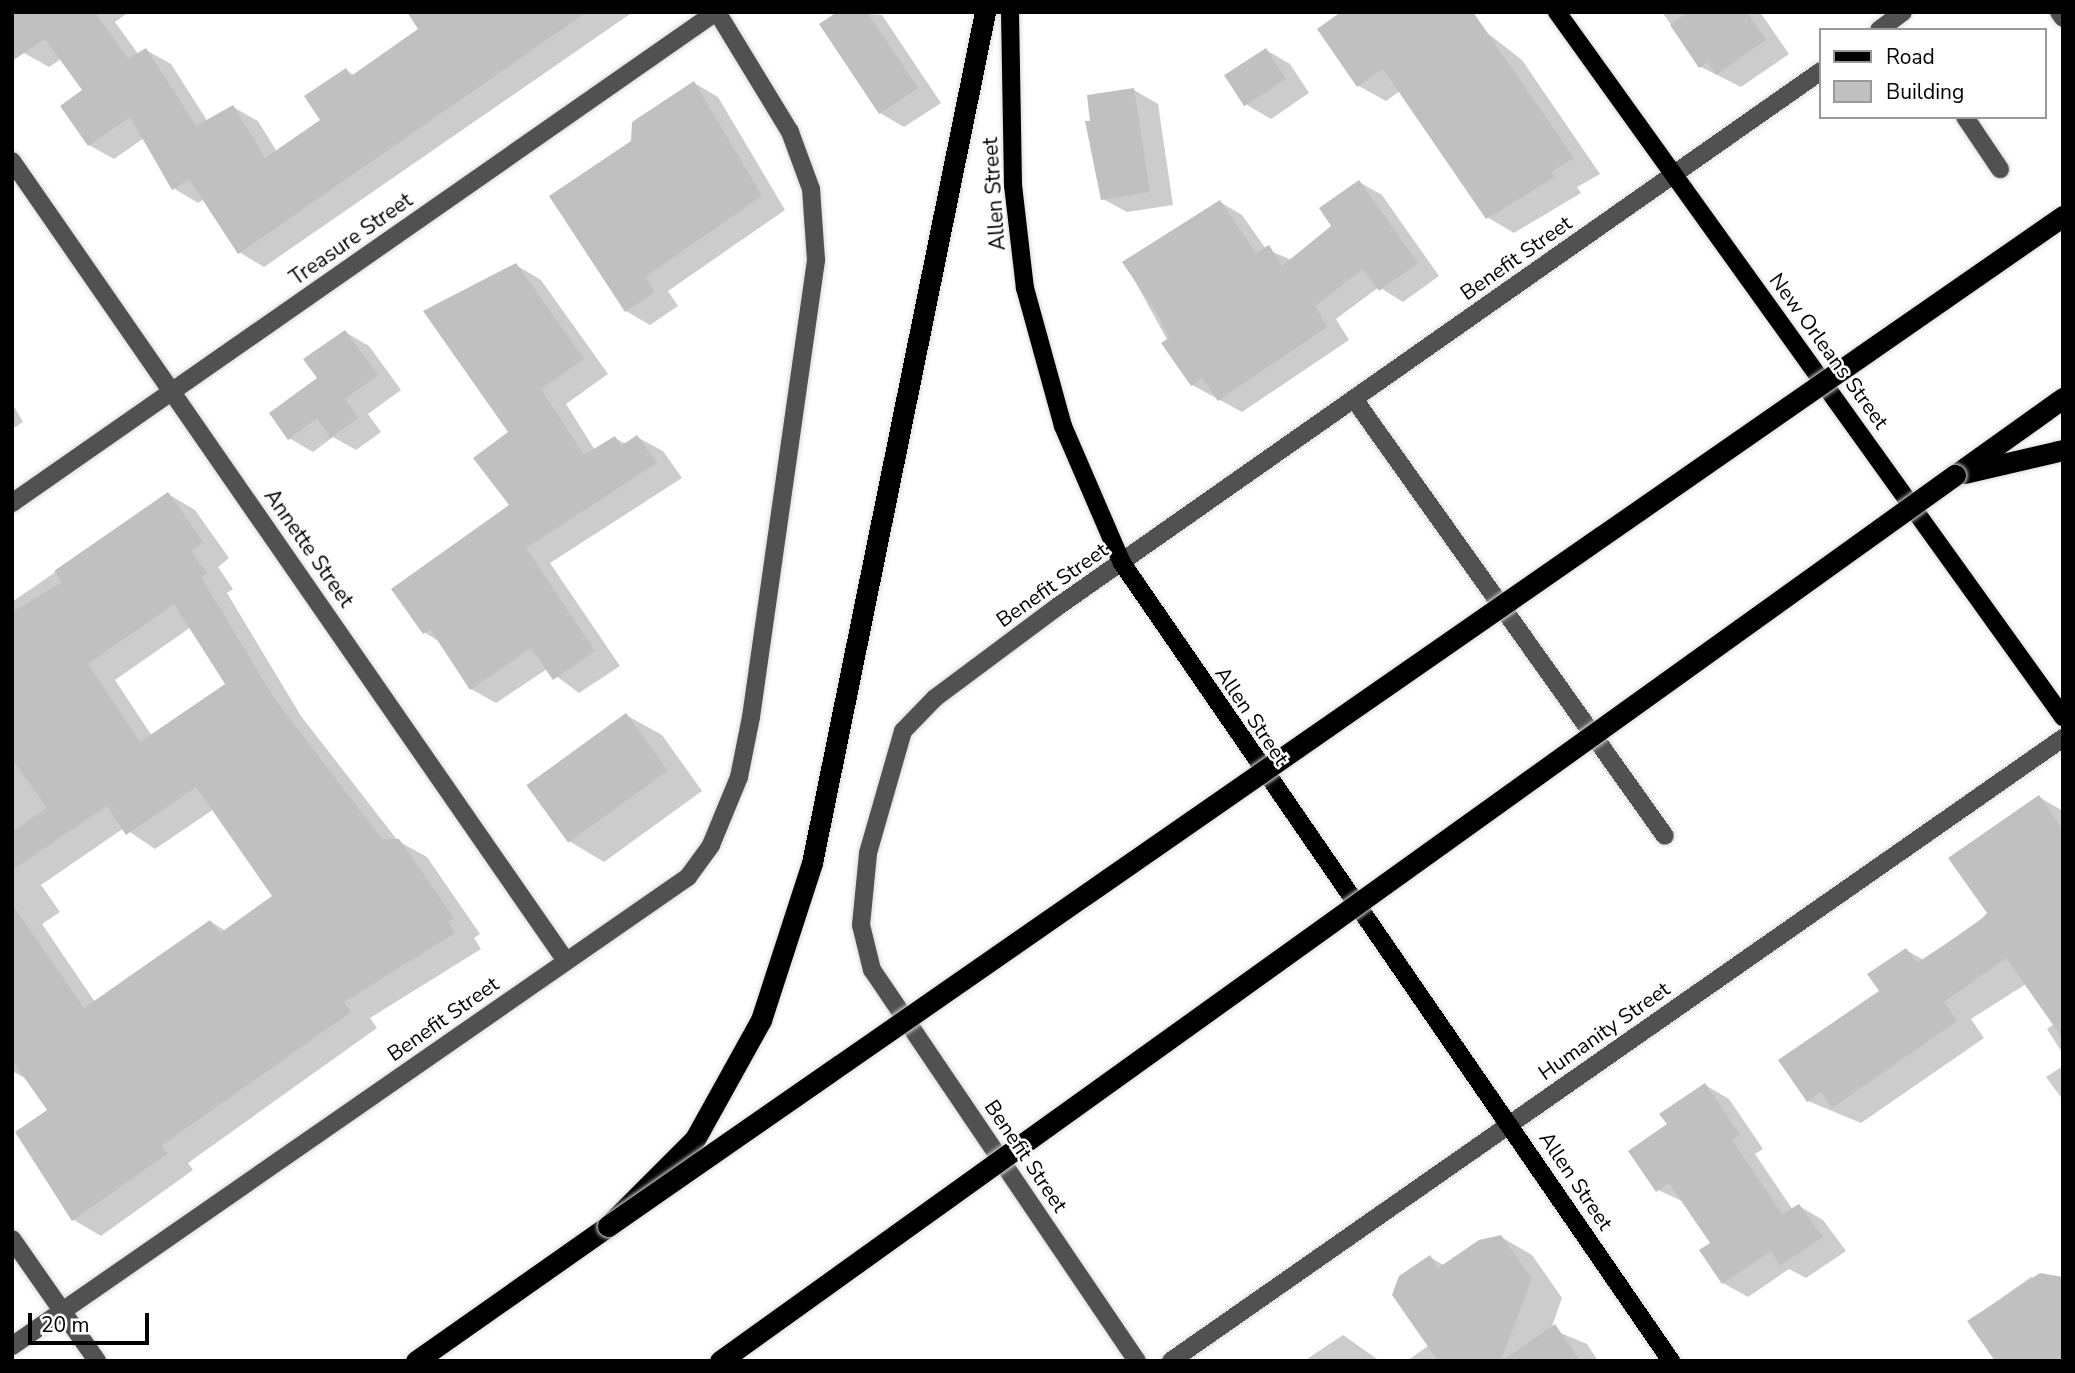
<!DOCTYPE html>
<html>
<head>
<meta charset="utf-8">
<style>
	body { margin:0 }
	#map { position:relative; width:2075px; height:1373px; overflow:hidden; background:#fff; font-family:"Nunito Sans",sans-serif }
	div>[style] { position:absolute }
	.shadow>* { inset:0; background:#0003 }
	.building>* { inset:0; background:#c0c0c0; transform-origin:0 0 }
	.roads { filter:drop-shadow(0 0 2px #dbdbdb) drop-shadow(0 0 2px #dbdbdb) }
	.minor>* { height:18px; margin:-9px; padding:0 9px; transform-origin:9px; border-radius:9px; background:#515151 }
	.major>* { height:18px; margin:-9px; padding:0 9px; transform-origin:9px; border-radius:9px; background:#000 }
	.highway>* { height:21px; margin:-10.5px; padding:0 10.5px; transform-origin:10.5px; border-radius:10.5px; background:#000 }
	.bridges { filter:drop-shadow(0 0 2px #dbdbdb) drop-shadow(0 0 2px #dbdbdb) }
	.highway-bridge>* { height:21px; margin:-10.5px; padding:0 10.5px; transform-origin:10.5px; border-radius:10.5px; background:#000 }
	span { translate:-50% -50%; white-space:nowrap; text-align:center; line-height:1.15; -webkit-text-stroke:5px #fff; paint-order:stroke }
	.street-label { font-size:21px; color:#000 }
	.frame { position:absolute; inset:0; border:14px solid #000; pointer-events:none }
	.legend { position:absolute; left:1819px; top:28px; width:228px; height:91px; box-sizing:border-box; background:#fff; border:2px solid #999; margin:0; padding:9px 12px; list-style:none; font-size:21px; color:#000 }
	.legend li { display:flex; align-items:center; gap:14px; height:35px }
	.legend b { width:35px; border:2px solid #999 }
	.scale { position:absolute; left:28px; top:1313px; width:121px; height:32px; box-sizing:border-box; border:4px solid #000; border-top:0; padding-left:9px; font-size:21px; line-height:24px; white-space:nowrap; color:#000; -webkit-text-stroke:5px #fff; paint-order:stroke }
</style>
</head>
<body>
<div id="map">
	<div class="shadow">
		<div style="clip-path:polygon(12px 12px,129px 12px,115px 22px,139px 55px,146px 50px,171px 64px,208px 122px,233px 107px,258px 121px,277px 152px,322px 121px,346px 70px,355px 76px,421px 30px,409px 12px,633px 12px,264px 267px,239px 252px,204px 199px,198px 203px,173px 188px,144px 138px,114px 159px,89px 145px,85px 91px,61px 59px,49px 67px,24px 53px)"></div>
		<div style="clip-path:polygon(841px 12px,882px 15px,941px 103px,904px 127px,880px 113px)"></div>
		<div style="clip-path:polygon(1344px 12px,1474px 12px,1467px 17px,1522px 60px,1600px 174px,1577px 187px,1581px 193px,1514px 233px,1487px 217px,1400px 91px,1386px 101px,1359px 86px)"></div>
		<div style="clip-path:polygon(1662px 12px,1760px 12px,1789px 54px,1741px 87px,1701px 67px)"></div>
		<div style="clip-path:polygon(1266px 50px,1290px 64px,1309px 93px,1271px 119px,1247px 105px)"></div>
		<div style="clip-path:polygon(694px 83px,718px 97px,785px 210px,668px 291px,678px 306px,650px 325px,626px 311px,632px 142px)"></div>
		<div style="clip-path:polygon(1134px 90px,1158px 104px,1173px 205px,1127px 212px,1103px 199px,1093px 122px)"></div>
		<div style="clip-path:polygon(1359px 182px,1382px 195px,1439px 276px,1403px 302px,1379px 287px,1336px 319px,1349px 340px,1242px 412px,1192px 385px,1125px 263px,1220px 202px,1242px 215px,1266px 249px,1292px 260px,1334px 227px)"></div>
		<div style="clip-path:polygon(516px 265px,541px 280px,608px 374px,566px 404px,595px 450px,615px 438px,626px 444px,637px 437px,663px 451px,682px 478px,550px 563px,620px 666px,579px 693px,547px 669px,496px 703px,471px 689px,440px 642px,424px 632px,511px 506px)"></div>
		<div style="clip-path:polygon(345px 332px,369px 346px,401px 390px,368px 414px,381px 432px,356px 450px,333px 437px,313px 452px,289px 438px)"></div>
		<div style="clip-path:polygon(12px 403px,23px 422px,12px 429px)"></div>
		<div style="clip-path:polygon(evenodd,168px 494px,195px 510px,229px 558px,218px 567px,233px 589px,227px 593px,301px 716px,398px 841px,427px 857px,480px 934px,474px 938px,481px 949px,370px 1018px,377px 1028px,188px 1163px,193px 1170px,101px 1236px,74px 1220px,49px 1111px,28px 1080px,12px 1071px,12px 602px,168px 494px,191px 627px,227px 684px,152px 736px,115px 680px,191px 627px,168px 494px,214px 809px,274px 896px,226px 931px,211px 922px,95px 1002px,42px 924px,60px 912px,41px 885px,124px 828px,155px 849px,214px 809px)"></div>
		<div style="clip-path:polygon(626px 715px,662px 735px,702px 791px,604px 862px,569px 841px,528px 785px)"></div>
		<div style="clip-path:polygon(2039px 797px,2063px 811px,2063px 1054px,2047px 1029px,2054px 1024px,2026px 984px,1971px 1019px,1984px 1038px,1861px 1123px,1808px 1101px,1906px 950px,1924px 960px,1989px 913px)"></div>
		<div style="clip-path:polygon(2063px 1066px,2063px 1100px,2046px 1077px)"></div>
		<div style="clip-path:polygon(1705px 1085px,1729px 1099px,1763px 1149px,1755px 1154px,1793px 1210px,1799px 1206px,1823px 1220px,1846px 1251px,1806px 1278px,1789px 1269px,1748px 1297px,1723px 1283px,1713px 1243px,1684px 1202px,1658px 1190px,1669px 1124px)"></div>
		<div style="clip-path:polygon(1501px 1237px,1532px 1255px,1562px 1298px,1551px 1329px,1587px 1344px,1598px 1361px,1407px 1361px,1429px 1345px,1430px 1257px,1445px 1266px)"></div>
		<div style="clip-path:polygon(2031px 1277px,2057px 1283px,1969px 1321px)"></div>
		<div style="clip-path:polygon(1343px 1335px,1380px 1361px,1304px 1361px)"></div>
	</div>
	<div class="building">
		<div style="clip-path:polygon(12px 12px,95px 12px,128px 59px,146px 48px,196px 126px,233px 105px,265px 158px,320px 120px,304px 96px,346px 68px,351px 76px,418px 29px,407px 12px,587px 12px,238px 254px,189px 179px,172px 190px,130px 117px,88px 146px,60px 106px,82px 90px,45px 39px,12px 61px)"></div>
		<div style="clip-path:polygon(837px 12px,867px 12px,918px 88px,879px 114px,819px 24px)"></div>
		<div style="clip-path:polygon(1341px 12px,1473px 12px,1574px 158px,1551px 172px,1555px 177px,1486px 219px,1383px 69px,1357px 87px,1317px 29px)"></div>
		<div style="clip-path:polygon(1689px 12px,1747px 12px,1766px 40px,1716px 75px,1708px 62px,1699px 68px,1670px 25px)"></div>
		<div style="left:1266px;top:48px;width:37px;height:50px;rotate:57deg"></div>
		<div style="clip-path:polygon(694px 81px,762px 196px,645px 277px,655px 292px,625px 312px,549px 196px,631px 141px,632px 122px)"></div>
		<div style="clip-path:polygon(1134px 88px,1150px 192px,1101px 200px,1085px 121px,1090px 121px,1087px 95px)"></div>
		<div style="clip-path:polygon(1359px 180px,1418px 263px,1379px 291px,1363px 269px,1315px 306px,1327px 327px,1218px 401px,1202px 378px,1191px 386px,1161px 343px,1169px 338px,1158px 315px,1122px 262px,1220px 200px,1256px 253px,1269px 245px,1282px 266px,1331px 226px,1319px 208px)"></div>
		<div style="clip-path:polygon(516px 263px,584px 359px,541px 389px,584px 455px,615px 436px,621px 446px,637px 435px,657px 463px,526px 548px,595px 651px,553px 680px,531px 648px,470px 690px,430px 629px,423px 634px,391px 589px,509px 505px,473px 458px,508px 432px,423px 311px)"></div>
		<div style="clip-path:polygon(345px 330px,378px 375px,345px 399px,358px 418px,330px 438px,317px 418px,288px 440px,269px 413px,317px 378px,303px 359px)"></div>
		<div style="clip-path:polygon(evenodd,168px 492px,203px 542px,191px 551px,207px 573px,201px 577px,274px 698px,382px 839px,399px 839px,454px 918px,448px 922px,455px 933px,344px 1002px,351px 1012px,161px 1146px,167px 1154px,72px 1221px,15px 1132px,47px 1110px,12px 1060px,12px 904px,84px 1008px,210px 920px,220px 933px,272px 896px,196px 787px,126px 835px,107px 806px,12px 870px,12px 832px,47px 808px,12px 759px,12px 612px,62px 582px,54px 571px,168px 492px,174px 604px,225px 684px,140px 742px,88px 664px,174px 604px)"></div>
		<div style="left:626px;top:713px;width:71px;height:123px;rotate:54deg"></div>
		<div style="clip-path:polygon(2039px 795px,2063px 830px,2063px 1039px,2006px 958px,1944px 1002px,1957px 1021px,1832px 1108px,1821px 1092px,1807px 1102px,1778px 1060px,1879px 991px,1867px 974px,1906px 948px,1917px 963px,1980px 921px,1987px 913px,1948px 858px)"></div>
		<div style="clip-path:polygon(1705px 1083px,1740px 1135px,1732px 1140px,1782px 1214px,1799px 1204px,1823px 1237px,1780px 1266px,1771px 1251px,1722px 1284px,1699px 1250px,1710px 1243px,1669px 1183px,1656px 1192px,1628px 1151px,1667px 1124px,1659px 1114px)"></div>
		<div style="clip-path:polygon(1501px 1235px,1532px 1278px,1501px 1361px,1438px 1361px,1392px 1295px,1399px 1276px,1430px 1255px,1438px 1268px,1479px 1240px)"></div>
		<div style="clip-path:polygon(2040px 1273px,2063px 1277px,2063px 1361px,1995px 1361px,1967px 1321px)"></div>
		<div style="clip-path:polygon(1555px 1324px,1580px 1361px,1502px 1361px)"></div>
	</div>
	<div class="roads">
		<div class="minor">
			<div style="left:2059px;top:12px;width:7px;rotate:56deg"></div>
			<div style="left:1879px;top:30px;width:30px;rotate:-37deg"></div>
			<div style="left:1965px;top:117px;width:63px;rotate:56.1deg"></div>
			<div style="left:12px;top:161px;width:973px;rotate:55.3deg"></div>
			<div style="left:1354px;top:399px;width:536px;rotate:54.56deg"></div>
			<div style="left:12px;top:503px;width:858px;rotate:-34.89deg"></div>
			<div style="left:12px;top:1239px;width:149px;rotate:55.1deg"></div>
			<div style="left:12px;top:1346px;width:823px;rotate:-34.75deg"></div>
			<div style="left:688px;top:877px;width:39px;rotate:-54deg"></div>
			<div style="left:711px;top:845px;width:74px;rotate:-67.6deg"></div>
			<div style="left:739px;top:777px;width:61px;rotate:-78.7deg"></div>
			<div style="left:751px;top:717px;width:462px;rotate:-81.9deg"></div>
			<div style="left:816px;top:260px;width:71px;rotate:-94deg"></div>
			<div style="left:811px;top:189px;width:61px;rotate:-110.2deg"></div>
			<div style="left:790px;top:132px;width:140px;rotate:-121.3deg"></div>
			<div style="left:1137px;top:1361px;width:472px;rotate:-124.1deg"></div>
			<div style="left:872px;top:970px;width:46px;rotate:-103.7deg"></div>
			<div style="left:861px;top:925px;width:72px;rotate:-84.4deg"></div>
			<div style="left:868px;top:853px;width:127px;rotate:-74deg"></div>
			<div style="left:903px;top:731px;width:46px;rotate:-45.9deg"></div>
			<div style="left:935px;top:698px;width:152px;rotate:-36.7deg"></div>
			<div style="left:1057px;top:607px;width:933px;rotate:-35.05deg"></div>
			<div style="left:1171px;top:1361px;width:1088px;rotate:-34.93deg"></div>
		</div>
		<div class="major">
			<div style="left:1010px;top:12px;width:173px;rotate:89deg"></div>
			<div style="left:1013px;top:185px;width:104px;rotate:83.4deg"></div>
			<div style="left:1025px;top:288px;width:143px;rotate:74.6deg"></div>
			<div style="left:1063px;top:426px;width:149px;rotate:66.7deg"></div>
			<div style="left:1122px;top:563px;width:969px;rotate:55.47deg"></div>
			<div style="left:1557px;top:12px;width:868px;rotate:54.33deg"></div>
		</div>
		<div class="highway">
			<div style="left:1964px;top:473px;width:102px;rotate:-13.1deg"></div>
			<div style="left:1955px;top:475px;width:133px;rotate:-35.5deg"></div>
			<div style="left:416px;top:1361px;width:235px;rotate:-35.1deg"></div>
			<div style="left:608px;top:1226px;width:123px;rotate:-45deg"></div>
			<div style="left:695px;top:1139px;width:136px;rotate:-61deg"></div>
			<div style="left:761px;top:1020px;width:165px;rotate:-72deg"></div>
			<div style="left:812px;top:863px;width:868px;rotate:-78.51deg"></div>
		</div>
	</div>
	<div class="bridges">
		<div class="highway-bridge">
			<div style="left:608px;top:1226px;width:1771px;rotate:-34.77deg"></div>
			<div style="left:720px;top:1361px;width:1520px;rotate:-35.66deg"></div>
		</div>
	</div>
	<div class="street-label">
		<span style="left:994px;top:194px;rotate:-94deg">Allen Street</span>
		<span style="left:351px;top:239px;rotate:-35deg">Treasure Street</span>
		<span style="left:1516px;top:258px;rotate:-35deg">Benefit Street</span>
		<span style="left:1829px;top:351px;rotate:54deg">New Orleans Street</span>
		<span style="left:309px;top:548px;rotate:55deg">Annette Street</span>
		<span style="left:1052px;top:585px;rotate:-35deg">Benefit Street</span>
		<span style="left:1252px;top:716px;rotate:56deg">Allen Street</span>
		<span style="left:443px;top:1019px;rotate:-35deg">Benefit Street</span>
		<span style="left:1604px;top:1031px;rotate:-35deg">Humanity Street</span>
		<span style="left:1026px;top:1156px;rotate:56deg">Benefit Street</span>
		<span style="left:1576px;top:1181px;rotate:56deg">Allen Street</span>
	</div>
	<div class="frame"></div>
	<ul class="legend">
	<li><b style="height:9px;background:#000"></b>Road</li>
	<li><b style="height:19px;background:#c0c0c0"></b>Building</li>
	</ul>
	<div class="scale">20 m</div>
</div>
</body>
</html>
